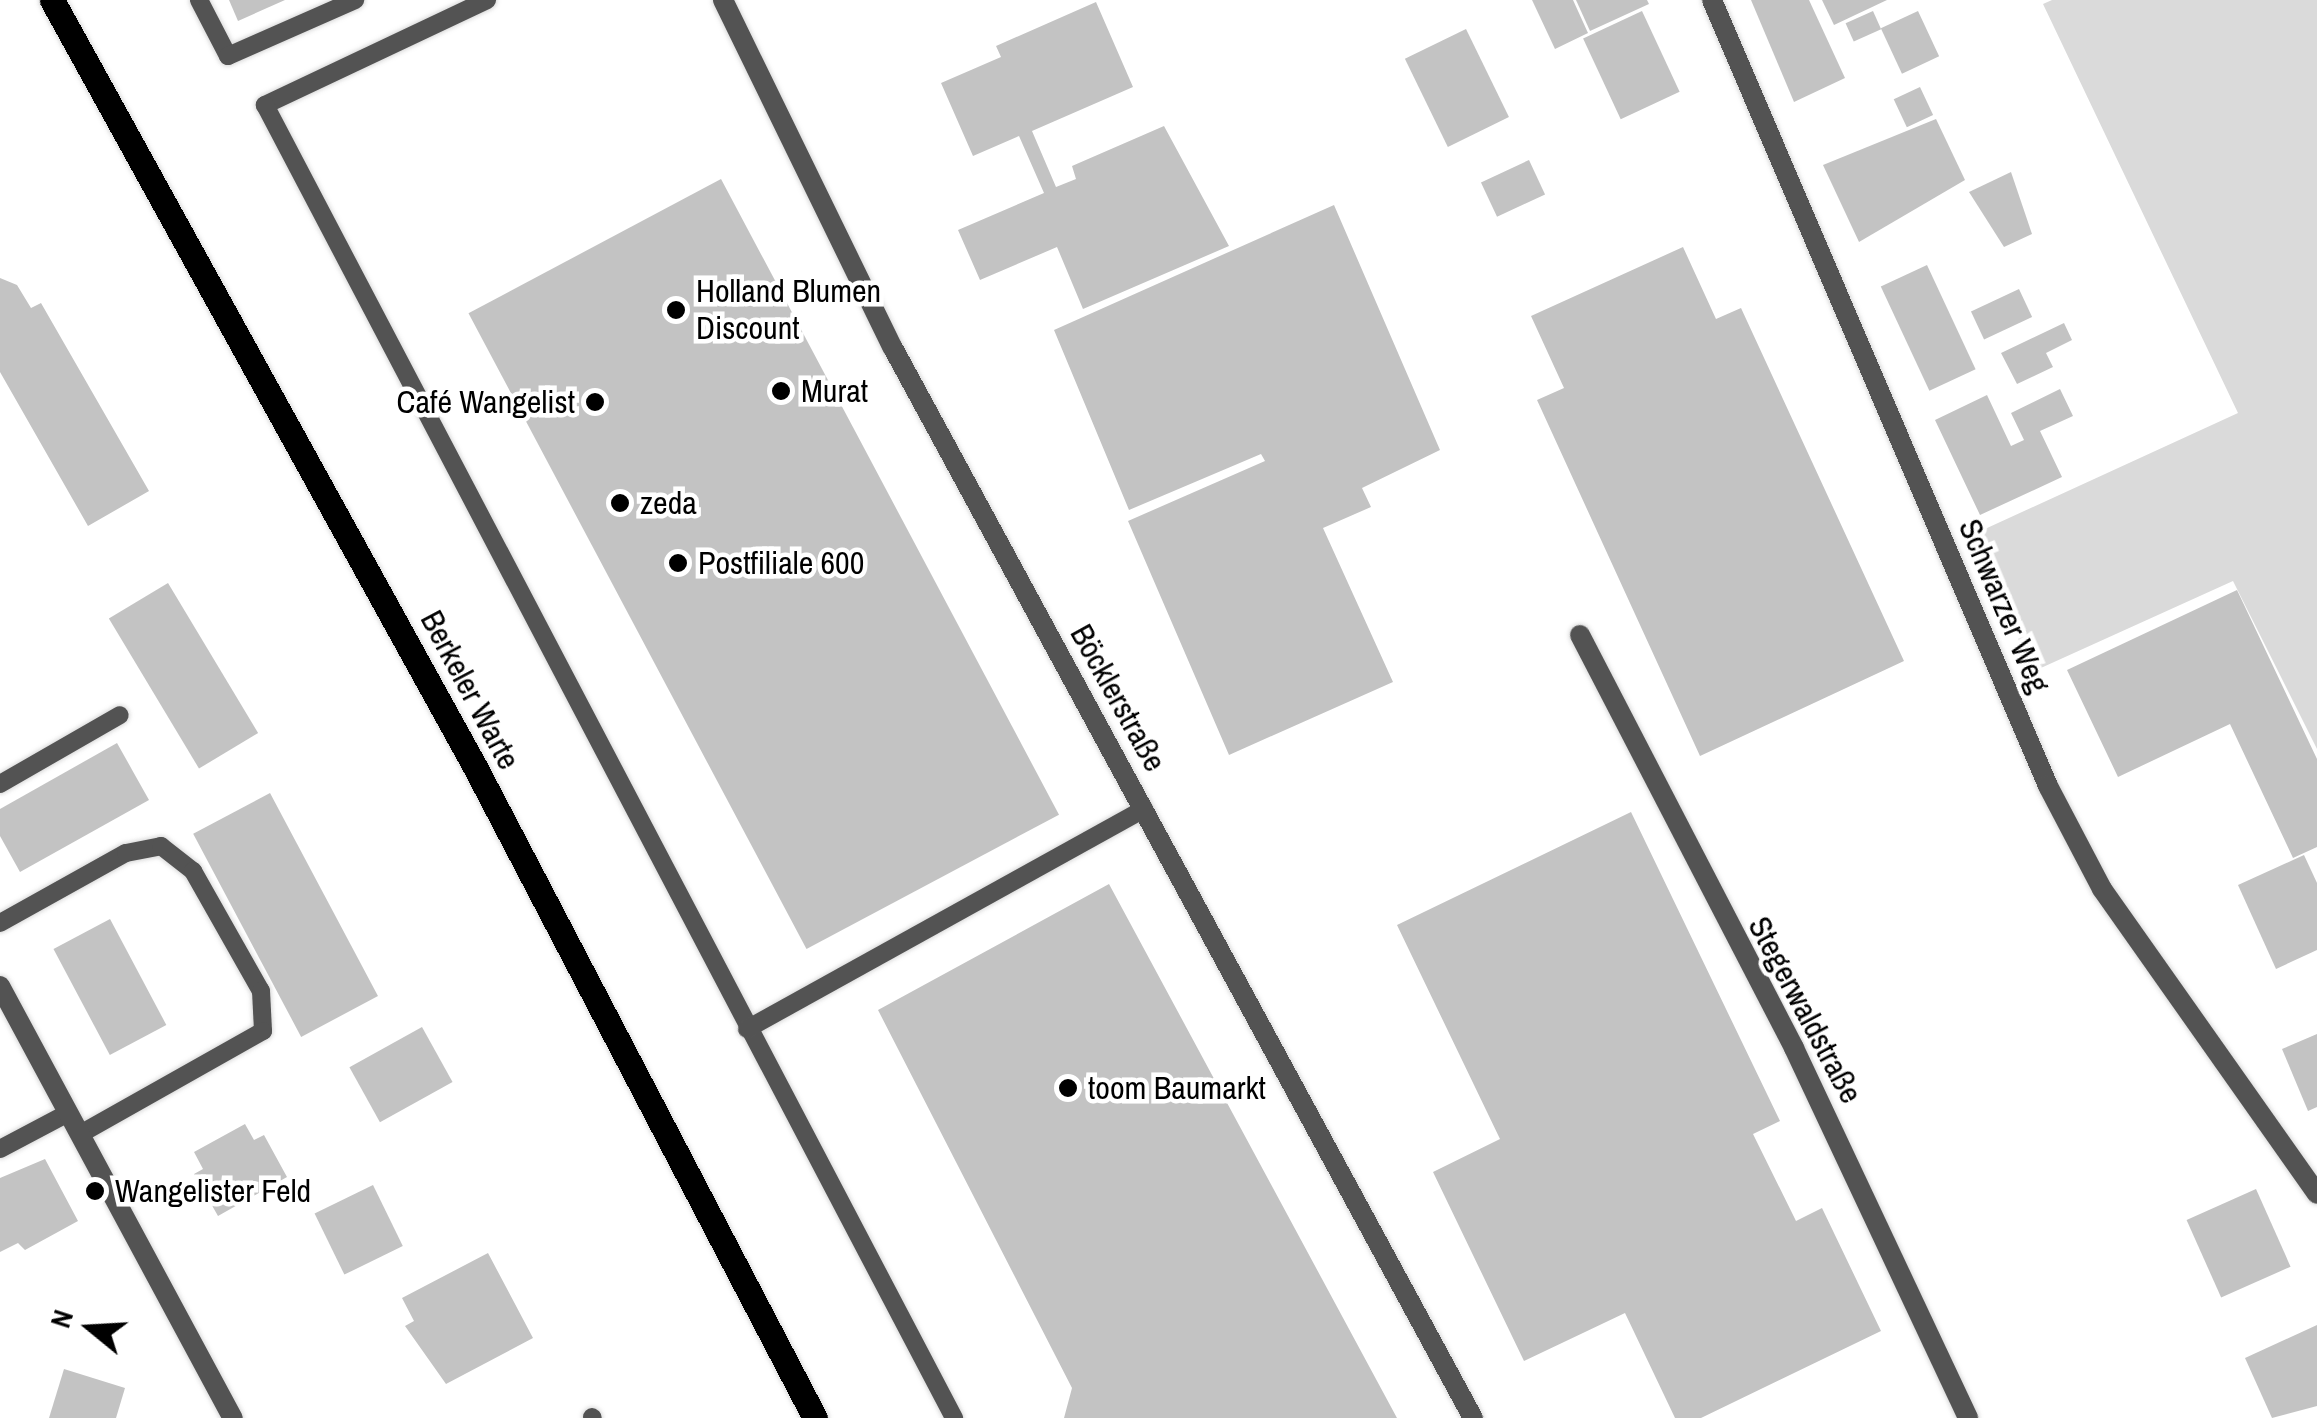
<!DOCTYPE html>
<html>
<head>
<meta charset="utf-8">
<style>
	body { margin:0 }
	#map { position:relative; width:2317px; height:1418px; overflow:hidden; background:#fff; font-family:"Archivo Narrow",sans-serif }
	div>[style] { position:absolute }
	.green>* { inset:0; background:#dadada }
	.building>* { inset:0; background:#c3c3c3; transform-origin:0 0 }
	.roads { filter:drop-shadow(0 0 2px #dbdbdb) drop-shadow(0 0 2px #dbdbdb) }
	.service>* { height:18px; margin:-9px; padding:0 9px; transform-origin:9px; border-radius:9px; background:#535353 }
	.minor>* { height:20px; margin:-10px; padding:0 10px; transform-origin:10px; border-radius:10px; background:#535353 }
	.primary>* { height:25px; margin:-12.5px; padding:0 12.5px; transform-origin:12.5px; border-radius:12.5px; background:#000 }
	.dots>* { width:28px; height:28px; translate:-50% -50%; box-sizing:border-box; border:5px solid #fff; border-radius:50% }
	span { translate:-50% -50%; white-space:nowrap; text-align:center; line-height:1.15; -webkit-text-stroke:9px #fff; paint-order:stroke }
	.poi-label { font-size:32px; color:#000 }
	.left { translate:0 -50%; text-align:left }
	.right { translate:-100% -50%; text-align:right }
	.street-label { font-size:32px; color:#000 }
	.north { position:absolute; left:40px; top:1278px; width:100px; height:100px; -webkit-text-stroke:8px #fff; paint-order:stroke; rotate:288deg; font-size:28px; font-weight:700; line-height:40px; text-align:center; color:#000 }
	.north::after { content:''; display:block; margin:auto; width:35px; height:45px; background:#000; clip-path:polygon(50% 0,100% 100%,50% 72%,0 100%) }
</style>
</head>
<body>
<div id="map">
	<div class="green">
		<div style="clip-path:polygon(2052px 0,2317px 0,2317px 749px,2233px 581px,2032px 672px,1974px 534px,2238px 413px,2043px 4px)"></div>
	</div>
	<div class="building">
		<div style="clip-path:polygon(229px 0,285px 0,238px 21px)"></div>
		<div style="clip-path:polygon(1532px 0,1573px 0,1588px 33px,1555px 49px)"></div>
		<div style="clip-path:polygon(1576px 0,1647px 0,1649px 4px,1590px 31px)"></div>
		<div style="clip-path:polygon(1751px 0,1809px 0,1845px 78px,1794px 102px)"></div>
		<div style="clip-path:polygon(1822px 0,1887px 0,1834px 25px)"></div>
		<div style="clip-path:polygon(1096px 2px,1133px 87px,1032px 131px,1056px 187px,1076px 179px,1072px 166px,1164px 126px,1229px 246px,1083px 309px,1057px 247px,980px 280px,958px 230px,1044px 193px,1019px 136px,973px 156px,941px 83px,1001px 57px,996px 46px)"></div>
		<div style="left:1642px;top:11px;width:89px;height:65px;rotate:65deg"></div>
		<div style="left:1873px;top:11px;width:20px;height:30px;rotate:66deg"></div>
		<div style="left:1918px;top:11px;width:50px;height:41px;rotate:65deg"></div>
		<div style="left:1466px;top:29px;width:98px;height:68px;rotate:64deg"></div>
		<div style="left:1920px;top:87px;width:31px;height:29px;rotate:65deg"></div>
		<div style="clip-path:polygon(1936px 119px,1965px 180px,1859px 242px,1823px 165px)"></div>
		<div style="left:1529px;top:160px;width:38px;height:53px;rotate:65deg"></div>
		<div style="clip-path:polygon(2011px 172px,2032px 234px,2004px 247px,1969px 192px)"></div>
		<div style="left:721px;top:179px;width:720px;height:286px;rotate:62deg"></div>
		<div style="clip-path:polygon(1334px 205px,1440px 450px,1362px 488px,1371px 507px,1323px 528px,1393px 682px,1229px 755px,1128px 521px,1265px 461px,1261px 454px,1129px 510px,1054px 330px)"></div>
		<div style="clip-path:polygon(1683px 247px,1716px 319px,1741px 308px,1904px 661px,1700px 756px,1537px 400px,1564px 388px,1531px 316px)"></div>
		<div style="left:1927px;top:265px;width:115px;height:51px;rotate:65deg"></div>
		<div style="clip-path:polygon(0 278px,17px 285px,31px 308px,41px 303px,149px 491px,88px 526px,0 372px)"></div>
		<div style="left:2019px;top:289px;width:31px;height:53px;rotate:65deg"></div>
		<div style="clip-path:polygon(2064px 323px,2072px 340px,2046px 353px,2053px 367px,2017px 384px,2001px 353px)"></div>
		<div style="clip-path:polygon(2060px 389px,2073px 416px,2040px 431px,2062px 477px,1980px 515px,1935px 420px,1987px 395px,2011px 446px,2024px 440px,2011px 413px)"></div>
		<div style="left:168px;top:583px;width:175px;height:69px;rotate:59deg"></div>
		<div style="clip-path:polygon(2237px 590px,2317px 759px,2317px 847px,2293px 858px,2230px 724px,2118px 777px,2067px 670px)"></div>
		<div style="clip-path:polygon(117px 743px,149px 800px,20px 872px,0 836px,0 809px)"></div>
		<div style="left:270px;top:793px;width:230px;height:87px;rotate:62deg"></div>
		<div style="clip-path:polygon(1631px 812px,1780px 1121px,1753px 1134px,1796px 1221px,1822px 1208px,1881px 1331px,1701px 1418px,1675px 1418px,1625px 1313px,1524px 1361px,1433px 1172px,1500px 1139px,1397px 925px)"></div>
		<div style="clip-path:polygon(2304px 855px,2317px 883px,2317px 950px,2276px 969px,2238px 885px)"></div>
		<div style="clip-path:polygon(1109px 884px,1397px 1418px,1064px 1418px,1072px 1388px,878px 1010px)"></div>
		<div style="left:110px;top:919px;width:120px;height:64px;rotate:62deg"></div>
		<div style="left:422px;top:1027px;width:63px;height:83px;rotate:61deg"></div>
		<div style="clip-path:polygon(2317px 1034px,2317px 1107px,2308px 1111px,2282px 1049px)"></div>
		<div style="clip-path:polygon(245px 1124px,254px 1140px,264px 1135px,287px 1177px,218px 1216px,194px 1174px,203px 1169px,194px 1152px)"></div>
		<div style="clip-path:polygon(45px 1159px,78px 1221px,25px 1250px,18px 1243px,0 1252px,0 1178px)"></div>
		<div style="left:373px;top:1185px;width:68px;height:65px;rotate:64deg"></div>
		<div style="left:2256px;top:1189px;width:85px;height:76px;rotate:66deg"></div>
		<div style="clip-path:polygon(488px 1253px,533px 1338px,446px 1384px,405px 1326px,414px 1321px,402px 1298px)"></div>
		<div style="clip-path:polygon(2317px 1325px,2317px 1406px,2272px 1418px,2245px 1358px)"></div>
		<div style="clip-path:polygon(64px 1369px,125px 1388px,116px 1418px,49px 1418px)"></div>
	</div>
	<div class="roads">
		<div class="service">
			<div style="left:199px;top:0;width:63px;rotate:62.6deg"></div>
			<div style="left:228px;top:56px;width:139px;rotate:-23.8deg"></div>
			<div style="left:487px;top:0;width:246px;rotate:154.7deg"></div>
			<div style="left:265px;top:105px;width:1483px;rotate:62.31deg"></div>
			<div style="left:0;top:784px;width:138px;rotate:-29.9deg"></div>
			<div style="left:0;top:923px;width:144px;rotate:-29.1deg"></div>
			<div style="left:126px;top:853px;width:36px;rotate:-11deg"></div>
			<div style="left:161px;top:846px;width:41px;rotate:38deg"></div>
			<div style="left:193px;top:871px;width:138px;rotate:60.5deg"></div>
			<div style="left:261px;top:991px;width:40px;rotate:87.1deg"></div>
			<div style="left:263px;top:1031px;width:210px;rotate:150.6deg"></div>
			<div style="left:747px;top:1029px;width:454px;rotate:-29deg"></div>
			<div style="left:0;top:1149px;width:77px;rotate:-27.9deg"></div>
			<div style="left:592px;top:1417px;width:1px;rotate:45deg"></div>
		</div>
		<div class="minor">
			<div style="left:723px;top:0;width:387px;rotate:64deg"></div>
			<div style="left:893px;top:348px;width:1217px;rotate:61.54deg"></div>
			<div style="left:1712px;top:0;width:855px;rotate:66.85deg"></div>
			<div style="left:2048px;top:786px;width:116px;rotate:62.3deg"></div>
			<div style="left:2102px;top:889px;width:373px;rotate:54.8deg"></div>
			<div style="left:1580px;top:635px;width:465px;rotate:62.6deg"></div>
			<div style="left:1794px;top:1048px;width:409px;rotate:64.8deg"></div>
			<div style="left:0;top:986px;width:491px;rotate:61.7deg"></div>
		</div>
		<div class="primary">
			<div style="left:52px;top:0;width:874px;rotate:61.12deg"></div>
			<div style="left:474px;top:765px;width:737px;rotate:62.43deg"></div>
		</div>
	</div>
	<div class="dots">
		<div style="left:676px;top:310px;background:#000"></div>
		<div style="left:781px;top:391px;background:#000"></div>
		<div style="left:595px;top:402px;background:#000"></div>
		<div style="left:620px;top:503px;background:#000"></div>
		<div style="left:678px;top:563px;background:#000"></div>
		<div style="left:1068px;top:1088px;background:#000"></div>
		<div style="left:95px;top:1191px;background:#000"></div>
	</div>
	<div class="poi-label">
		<span class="left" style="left:696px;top:310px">Holland Blumen<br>Discount</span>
		<span class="left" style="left:801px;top:391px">Murat</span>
		<span class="right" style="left:575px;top:402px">Café Wangelist</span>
		<span class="left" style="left:640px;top:503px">zeda</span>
		<span class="left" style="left:698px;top:563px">Postfiliale 600</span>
		<span class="left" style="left:1088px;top:1088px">toom Baumarkt</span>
		<span class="left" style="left:115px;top:1191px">Wangelister Feld</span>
	</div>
	<div class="street-label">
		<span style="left:2004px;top:606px;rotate:67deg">Schwarzer Weg</span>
		<span style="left:470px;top:690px;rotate:62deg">Berkeler Warte</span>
		<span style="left:1118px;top:698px;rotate:61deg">Böcklerstraße</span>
		<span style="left:1805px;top:1010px;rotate:62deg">Stegerwaldstraße</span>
	</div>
	<div class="north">N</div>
</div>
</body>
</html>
